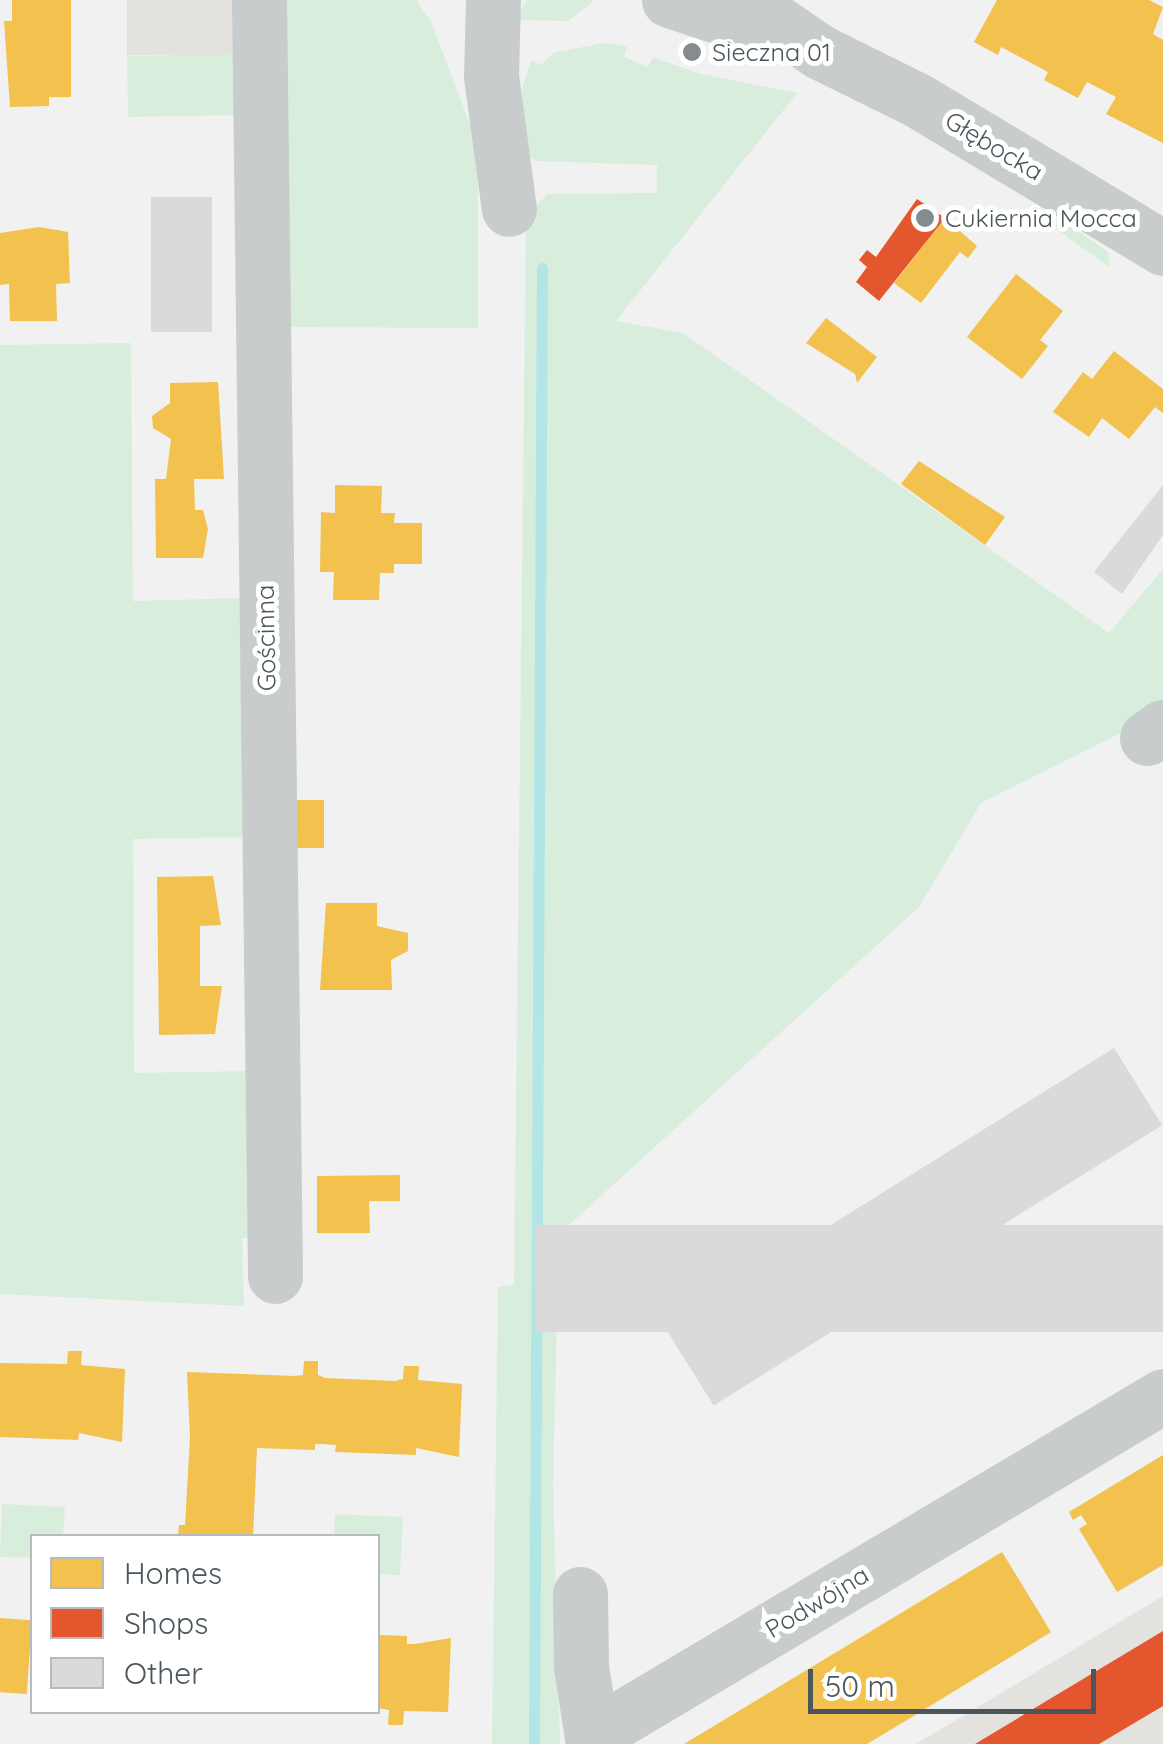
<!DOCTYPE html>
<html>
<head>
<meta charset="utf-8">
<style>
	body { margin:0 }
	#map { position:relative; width:1163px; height:1744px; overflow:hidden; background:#f1f1f1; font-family:Quicksand,sans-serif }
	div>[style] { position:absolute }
	.commercial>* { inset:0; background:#e4e2df; transform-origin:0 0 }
	.green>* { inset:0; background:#d8eddc; transform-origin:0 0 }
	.homes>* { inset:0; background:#f2c14e; transform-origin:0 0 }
	.shops>* { inset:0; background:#e4572e }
	.stream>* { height:11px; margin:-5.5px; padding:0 5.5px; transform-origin:5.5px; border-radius:5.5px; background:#b1e5e6 }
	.building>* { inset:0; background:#dadadb; transform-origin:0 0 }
	.minor>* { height:55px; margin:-27.5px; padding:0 27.5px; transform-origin:27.5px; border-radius:27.5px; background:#c9cccc }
	.dots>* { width:28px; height:28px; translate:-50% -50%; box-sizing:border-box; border:5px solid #fff; border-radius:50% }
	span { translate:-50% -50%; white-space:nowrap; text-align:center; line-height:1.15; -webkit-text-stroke:10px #fff; paint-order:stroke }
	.poi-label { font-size:25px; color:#4a565b }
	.left { translate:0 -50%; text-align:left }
	.street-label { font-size:25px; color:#4a565b }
	.legend { position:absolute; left:30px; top:1534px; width:350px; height:180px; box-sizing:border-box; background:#fff; border:2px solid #b7bbbd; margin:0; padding:12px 18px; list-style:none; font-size:30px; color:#4a565b }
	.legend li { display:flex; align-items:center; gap:20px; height:50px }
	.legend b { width:50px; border:2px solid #b7bbbd }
	.scale { position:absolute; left:808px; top:1669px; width:288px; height:45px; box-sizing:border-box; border:5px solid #4a565b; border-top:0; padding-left:12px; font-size:30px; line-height:35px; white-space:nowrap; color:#4a565b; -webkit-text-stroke:8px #fff; paint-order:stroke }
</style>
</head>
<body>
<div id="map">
	<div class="commercial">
		<div style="left:127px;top:0;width:112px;height:55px"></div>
		<div style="clip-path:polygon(1163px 1596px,1163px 1744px,916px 1744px)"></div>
	</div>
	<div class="green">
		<div style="clip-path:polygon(281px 0,416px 0,431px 22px,478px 145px,478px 328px,285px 327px)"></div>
		<div style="clip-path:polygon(527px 0,591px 0,594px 1px,568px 21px,514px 20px)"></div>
		<div style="clip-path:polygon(603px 43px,627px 46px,624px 57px,648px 67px,653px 57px,697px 73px,797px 93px,616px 321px,683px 333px,1109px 633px,1163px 569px,1163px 703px,1119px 734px,981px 803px,919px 907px,559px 1234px,553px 1482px,560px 1744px,492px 1744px,498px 1287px,514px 1285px,526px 218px,547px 194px,657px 193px,657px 165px,536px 161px,529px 156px,521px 92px,531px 61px,541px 65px,553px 53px)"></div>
		<div style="left:239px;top:54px;width:61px;height:112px;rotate:89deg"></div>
		<div style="clip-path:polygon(1062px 219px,1109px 253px,1109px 267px,1048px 223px)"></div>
		<div style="clip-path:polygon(131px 343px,133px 601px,246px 598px,249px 837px,133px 839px,134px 1073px,252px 1071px,254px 1238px,242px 1238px,244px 1306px,0 1294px,0 345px)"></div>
		<div style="clip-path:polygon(2px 1504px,65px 1507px,63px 1536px,32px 1536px,32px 1558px,0 1557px)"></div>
		<div style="clip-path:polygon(335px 1514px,403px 1517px,400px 1575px,378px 1574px,378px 1536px,334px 1536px)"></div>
	</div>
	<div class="homes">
		<div style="clip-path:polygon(12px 0,71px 0,71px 97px,49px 97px,49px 106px,10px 107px,4px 21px,12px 21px)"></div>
		<div style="clip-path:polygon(997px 0,1149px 0,1163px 7px,1153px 34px,1163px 40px,1163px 143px,1106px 114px,1116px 97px,1087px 82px,1078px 98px,1044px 80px,1048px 72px,1001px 47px,998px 55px,974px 42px)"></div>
		<div style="clip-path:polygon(945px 218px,977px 246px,968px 258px,960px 252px,921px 303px,894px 283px)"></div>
		<div style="clip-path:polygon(39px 227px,68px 232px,70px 283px,56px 284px,57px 321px,10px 321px,9px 284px,0 285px,0 233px)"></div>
		<div style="clip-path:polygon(1016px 274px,1063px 311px,1040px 340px,1048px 346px,1022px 379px,967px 337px)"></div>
		<div style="clip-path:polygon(826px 318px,877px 357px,857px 383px,855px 374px,806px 343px)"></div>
		<div style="clip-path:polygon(1114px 351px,1163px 389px,1163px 413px,1155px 407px,1129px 439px,1102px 418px,1089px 437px,1053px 412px,1083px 372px,1092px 379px)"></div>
		<div style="clip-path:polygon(218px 382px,224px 479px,194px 479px,195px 510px,203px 510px,208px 529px,203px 558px,156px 558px,155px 479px,166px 479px,171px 439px,153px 428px,152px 416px,170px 403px,170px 383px)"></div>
		<div style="clip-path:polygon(919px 461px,1005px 517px,985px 545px,901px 484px)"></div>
		<div style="clip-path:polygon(335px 485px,382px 486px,381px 513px,395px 513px,394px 523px,422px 523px,422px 564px,394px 564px,394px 573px,380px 573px,379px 600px,333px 600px,334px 572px,320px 572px,321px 512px,335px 513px)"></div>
		<div style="left:289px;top:800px;width:35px;height:48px"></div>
		<div style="clip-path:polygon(213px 876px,221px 925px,200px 926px,200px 986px,222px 986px,215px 1034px,159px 1035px,157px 877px)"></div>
		<div style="clip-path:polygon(326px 903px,377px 903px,377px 926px,408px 933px,408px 951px,391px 960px,392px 990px,320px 990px)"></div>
		<div style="clip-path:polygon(400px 1175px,400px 1201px,369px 1201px,370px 1233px,317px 1233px,317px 1176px)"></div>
		<div style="clip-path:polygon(68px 1351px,82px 1351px,81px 1365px,125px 1369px,122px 1442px,79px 1433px,78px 1440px,0 1437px,0 1363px,67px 1364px)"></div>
		<div style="clip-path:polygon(304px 1361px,318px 1361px,318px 1375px,325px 1378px,395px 1381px,403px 1379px,404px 1366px,419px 1366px,418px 1380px,462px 1384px,459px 1457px,416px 1448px,416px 1455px,335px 1452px,336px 1445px,323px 1444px,315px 1444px,315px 1450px,257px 1448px,253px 1536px,178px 1536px,179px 1525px,185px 1525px,190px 1438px,187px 1372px,295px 1376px,303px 1375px)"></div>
		<div style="clip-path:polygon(1163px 1455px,1163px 1565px,1117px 1592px,1079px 1529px,1087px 1524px,1081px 1515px,1073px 1520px,1069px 1512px)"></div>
		<div style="clip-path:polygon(1002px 1552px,1051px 1632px,907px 1720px,867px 1744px,684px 1744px)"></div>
		<div style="left:0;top:1618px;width:32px;height:74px;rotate:4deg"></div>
		<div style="clip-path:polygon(378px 1635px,407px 1636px,407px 1644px,415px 1644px,451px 1638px,448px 1712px,404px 1711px,403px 1725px,388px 1725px,389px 1710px,378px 1708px)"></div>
	</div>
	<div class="shops">
		<div style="clip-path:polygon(917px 199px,945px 218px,879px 301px,856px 282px,867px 267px,859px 260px,867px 250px,876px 257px)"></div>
		<div style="clip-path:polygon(1163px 1631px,1163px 1706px,1099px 1744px,975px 1744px)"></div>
	</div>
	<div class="stream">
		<div style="left:534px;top:1744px;width:1476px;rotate:-89.69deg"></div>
	</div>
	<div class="building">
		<div style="left:212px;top:197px;width:135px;height:61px;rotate:90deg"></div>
		<div style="clip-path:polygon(1163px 485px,1163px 535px,1122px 594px,1094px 572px)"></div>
		<div style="left:1114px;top:1048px;width:91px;height:529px;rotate:58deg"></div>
		<div style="left:1163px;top:1225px;width:107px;height:627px;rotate:90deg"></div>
	</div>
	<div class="minor">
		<div style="left:259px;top:0;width:1276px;rotate:89.28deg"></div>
		<div style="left:493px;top:0;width:76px;rotate:91.5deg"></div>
		<div style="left:491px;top:76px;width:134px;rotate:82.3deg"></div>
		<div style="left:669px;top:0;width:117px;rotate:18.4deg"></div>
		<div style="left:744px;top:0;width:92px;rotate:34.4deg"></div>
		<div style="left:820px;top:52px;width:108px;rotate:26.3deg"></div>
		<div style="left:917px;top:100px;width:287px;rotate:31deg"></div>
		<div style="left:1147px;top:738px;width:19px;rotate:-35deg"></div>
		<div style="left:580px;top:1594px;width:72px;rotate:89.2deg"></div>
		<div style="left:581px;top:1666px;width:79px;rotate:81.3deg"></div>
		<div style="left:593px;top:1735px;width:663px;rotate:-30.74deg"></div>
	</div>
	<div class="dots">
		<div style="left:692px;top:52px;background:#848c90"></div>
		<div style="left:925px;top:218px;background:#848c90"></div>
	</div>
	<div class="poi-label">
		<span class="left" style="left:712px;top:52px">Sieczna 01</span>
		<span class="left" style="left:945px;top:218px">Cukiernia Mocca</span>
	</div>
	<div class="street-label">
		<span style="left:994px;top:146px;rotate:31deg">Głębocka</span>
		<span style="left:266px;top:638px;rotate:-91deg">Gościnna</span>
		<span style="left:817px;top:1602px;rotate:-31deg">Podwójna</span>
	</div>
	<ul class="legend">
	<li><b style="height:28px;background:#f2c14e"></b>Homes</li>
	<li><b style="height:28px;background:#e4572e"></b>Shops</li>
	<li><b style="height:28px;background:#dadadb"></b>Other</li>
	</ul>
	<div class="scale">50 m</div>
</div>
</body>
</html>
